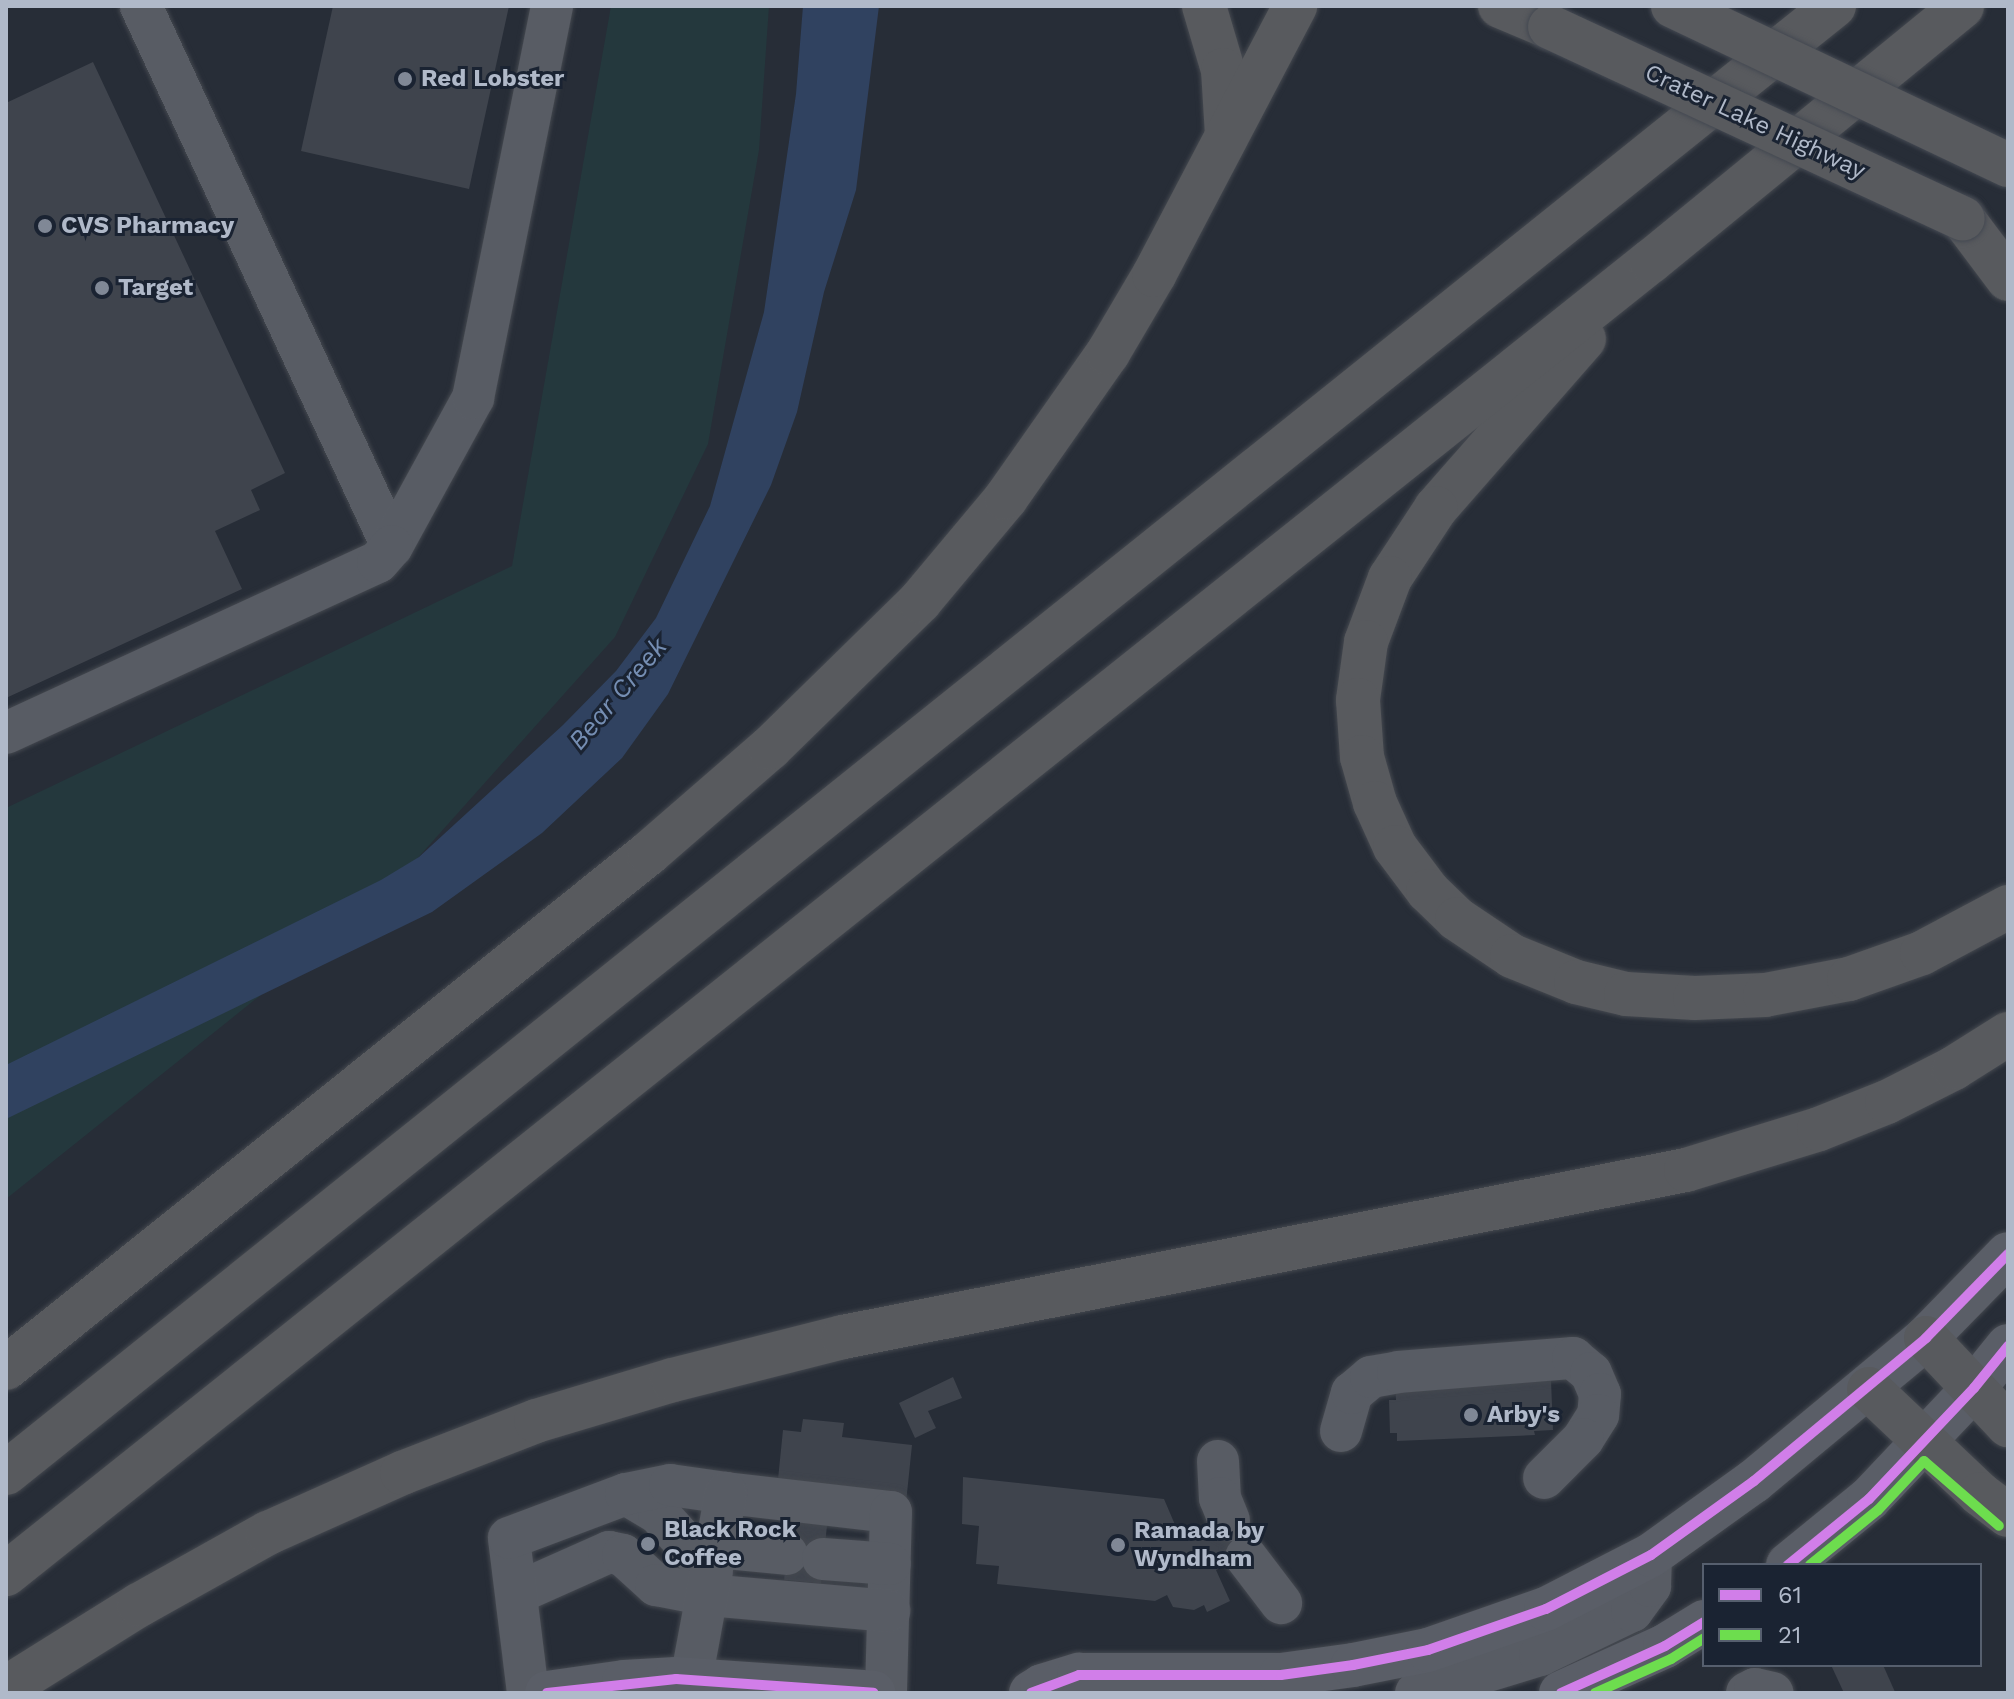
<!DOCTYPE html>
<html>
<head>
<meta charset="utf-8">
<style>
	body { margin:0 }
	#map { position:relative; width:2014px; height:1699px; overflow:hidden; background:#272d37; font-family:"Work Sans",sans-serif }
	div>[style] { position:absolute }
	.green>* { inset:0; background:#24383d }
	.water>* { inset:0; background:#304260 }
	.building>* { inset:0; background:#3f444d; transform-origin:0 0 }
	.roads { filter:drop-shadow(0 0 2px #44484f) drop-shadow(0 0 2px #44484f) }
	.minor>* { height:42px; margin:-21px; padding:0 21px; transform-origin:21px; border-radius:21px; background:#585c64 }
	.major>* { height:44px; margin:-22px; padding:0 22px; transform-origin:22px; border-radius:22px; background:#5a5e67 }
	.highway>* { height:44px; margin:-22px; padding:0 22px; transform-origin:22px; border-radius:22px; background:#585a5e }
	.bridges { filter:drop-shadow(0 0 2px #444952) drop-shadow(0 0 2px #444952) }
	.highway-bridge>* { height:44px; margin:-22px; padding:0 22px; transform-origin:22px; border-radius:22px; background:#585a5e }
	.bus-1>* { height:10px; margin:-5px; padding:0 5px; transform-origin:5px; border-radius:5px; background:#d17ee9 }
	.bus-2>* { height:10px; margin:-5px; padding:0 5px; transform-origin:5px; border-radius:5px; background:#6ddd4e }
	.dots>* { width:22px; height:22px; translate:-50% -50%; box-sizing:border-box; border:4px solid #1a2332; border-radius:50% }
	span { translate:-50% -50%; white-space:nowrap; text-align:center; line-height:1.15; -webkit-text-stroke:6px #1a2332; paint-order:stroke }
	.poi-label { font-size:24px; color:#b0b9c9; font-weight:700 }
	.left { translate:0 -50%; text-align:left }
	.street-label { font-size:24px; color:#b0b9c9 }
	.water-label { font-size:26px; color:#758eb3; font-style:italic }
	.frame { position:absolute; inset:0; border:8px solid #b0b9c9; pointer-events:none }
	.legend { position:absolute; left:1702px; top:1563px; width:280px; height:104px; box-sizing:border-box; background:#1a2332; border:2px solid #565f6e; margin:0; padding:10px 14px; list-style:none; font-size:24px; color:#b0b9c9 }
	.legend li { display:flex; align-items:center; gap:16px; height:40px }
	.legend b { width:40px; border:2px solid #565f6e }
</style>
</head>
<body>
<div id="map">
	<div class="green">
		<div style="clip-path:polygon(611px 6px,769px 6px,759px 150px,708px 444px,615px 637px,382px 898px,6px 1199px,6px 808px,512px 566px)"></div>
	</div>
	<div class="water">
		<div style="clip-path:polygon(803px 6px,879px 6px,856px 190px,824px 292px,797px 412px,771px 485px,668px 694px,622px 758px,542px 833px,432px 912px,6px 1119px,6px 1065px,381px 880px,419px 857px,563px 725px,616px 671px,656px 618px,710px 506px,764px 312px,796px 94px)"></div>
	</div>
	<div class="building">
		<div style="clip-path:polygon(333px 6px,509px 6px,469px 189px,301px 151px)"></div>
		<div style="clip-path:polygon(93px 62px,285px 473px,251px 490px,260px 510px,215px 531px,242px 589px,6px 698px,6px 103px)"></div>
		<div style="clip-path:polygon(953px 1377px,962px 1398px,928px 1411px,936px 1428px,915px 1438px,899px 1403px)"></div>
		<div style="clip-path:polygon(1551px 1380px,1553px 1430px,1534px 1431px,1535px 1435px,1397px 1441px,1397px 1433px,1390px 1433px,1389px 1400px,1396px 1400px,1395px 1384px)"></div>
		<div style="clip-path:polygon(803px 1419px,844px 1423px,842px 1437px,912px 1445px,906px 1503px,777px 1489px,783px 1430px,801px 1432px)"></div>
		<div style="clip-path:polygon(963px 1477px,1164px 1499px,1182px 1541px,1244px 1513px,1261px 1550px,1216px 1570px,1230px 1601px,1207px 1612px,1204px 1605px,1194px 1610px,1173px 1607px,1167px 1595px,1155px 1601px,997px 1584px,999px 1566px,976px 1564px,979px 1526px,962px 1524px)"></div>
		<div style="left:791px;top:1514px;width:37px;height:66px;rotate:6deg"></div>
		<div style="left:660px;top:1525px;width:14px;height:41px;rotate:51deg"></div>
		<div style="clip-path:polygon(1831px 1665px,1883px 1665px,1895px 1692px,1844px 1693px)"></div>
	</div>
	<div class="roads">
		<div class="minor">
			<div style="left:141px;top:6px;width:595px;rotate:65.07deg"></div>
			<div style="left:392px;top:546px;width:169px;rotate:-61.3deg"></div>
			<div style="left:473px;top:398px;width:400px;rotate:-78.6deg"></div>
			<div style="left:6px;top:733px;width:409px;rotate:-24.7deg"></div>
			<div style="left:378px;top:562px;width:21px;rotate:-49deg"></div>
			<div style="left:1341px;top:1431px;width:40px;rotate:-74deg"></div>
			<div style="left:1352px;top:1393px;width:25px;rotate:-40deg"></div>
			<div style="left:1371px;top:1377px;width:27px;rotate:-10deg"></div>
			<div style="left:1398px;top:1372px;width:176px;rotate:-4.6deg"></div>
			<div style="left:1573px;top:1358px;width:23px;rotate:40deg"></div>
			<div style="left:1591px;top:1373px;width:23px;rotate:67deg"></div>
			<div style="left:1600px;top:1394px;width:21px;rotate:95deg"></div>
			<div style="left:1598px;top:1415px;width:28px;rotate:122deg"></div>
			<div style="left:1583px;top:1439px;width:55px;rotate:135deg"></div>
			<div style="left:1218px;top:1461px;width:37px;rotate:87deg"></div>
			<div style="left:1220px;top:1498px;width:24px;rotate:68deg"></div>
			<div style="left:726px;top:1493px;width:166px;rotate:6.6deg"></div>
			<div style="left:891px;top:1512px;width:181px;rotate:91.6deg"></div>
			<div style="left:626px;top:1494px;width:39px;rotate:31deg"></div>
			<div style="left:659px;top:1514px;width:79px;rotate:48.1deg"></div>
			<div style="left:716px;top:1547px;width:71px;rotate:5.6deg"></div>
			<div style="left:1246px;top:1557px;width:58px;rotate:52.7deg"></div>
			<div style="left:823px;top:1559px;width:67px;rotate:4.3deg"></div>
			<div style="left:517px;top:1593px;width:101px;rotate:-24deg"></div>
			<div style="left:609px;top:1552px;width:14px;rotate:12deg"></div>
			<div style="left:623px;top:1555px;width:45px;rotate:42.3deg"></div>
			<div style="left:656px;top:1585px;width:52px;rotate:11.1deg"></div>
			<div style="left:707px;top:1595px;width:183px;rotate:5deg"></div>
			<div style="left:528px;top:1693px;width:156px;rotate:-97deg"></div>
			<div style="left:509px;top:1538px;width:125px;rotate:-20.6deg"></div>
			<div style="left:626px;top:1494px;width:45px;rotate:-11.6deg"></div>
			<div style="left:670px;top:1485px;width:57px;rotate:8.1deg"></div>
			<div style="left:726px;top:1493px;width:190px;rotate:100.6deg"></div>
			<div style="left:1416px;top:1693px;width:130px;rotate:-17deg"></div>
			<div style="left:1540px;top:1655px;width:102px;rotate:-25.6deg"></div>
			<div style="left:1632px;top:1611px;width:31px;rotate:-54deg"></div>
			<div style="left:1650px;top:1586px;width:31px;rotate:-88deg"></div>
			<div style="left:1747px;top:1693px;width:9px;rotate:-27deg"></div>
			<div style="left:1755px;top:1689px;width:18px;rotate:13deg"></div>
		</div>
		<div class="major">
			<div style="left:1788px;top:1565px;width:104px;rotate:-39.2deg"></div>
			<div style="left:1869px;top:1499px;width:153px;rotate:-46.6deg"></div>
			<div style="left:1974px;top:1388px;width:54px;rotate:-51deg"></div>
			<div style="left:547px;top:1693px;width:78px;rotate:-8.1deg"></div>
			<div style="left:624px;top:1682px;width:52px;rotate:-3.3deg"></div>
			<div style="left:676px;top:1679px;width:198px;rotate:4deg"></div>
			<div style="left:1031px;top:1693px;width:13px;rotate:-32deg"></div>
			<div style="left:1042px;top:1686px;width:39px;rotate:-17deg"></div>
			<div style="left:1079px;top:1675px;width:202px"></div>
			<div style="left:1281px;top:1675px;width:73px;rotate:-7.9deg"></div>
			<div style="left:1353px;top:1665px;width:76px;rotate:-11.3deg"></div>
			<div style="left:1428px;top:1650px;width:125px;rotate:-19.2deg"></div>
			<div style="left:1546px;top:1609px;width:118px;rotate:-27.2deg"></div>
			<div style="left:1651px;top:1555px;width:127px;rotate:-35.7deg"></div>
			<div style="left:1754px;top:1481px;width:224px;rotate:-39.7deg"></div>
			<div style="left:1926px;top:1338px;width:117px;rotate:-45.7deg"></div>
			<div style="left:1561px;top:1693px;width:114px;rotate:-24.3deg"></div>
			<div style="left:1665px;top:1646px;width:46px;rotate:-31.6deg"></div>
		</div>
		<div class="highway">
			<div style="left:1204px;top:6px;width:67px;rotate:73.5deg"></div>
			<div style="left:1223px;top:70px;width:65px;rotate:86.5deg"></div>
			<div style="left:1500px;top:6px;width:54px;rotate:22.8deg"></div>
			<div style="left:1963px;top:219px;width:75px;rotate:53.1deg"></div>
			<div style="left:1584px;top:339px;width:225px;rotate:131.2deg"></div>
			<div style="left:1436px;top:508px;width:84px;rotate:123.3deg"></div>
			<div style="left:1390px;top:578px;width:68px;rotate:110.6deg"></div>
			<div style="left:1366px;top:642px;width:59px;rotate:97.9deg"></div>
			<div style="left:1358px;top:700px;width:57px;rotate:86deg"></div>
			<div style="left:1362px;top:757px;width:48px;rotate:74.2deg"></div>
			<div style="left:1375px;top:803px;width:48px;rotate:65.6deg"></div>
			<div style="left:1395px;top:847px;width:55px;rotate:53.1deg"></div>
			<div style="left:1428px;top:891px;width:40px;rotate:44deg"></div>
			<div style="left:1457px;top:919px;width:66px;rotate:33.9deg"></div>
			<div style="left:1512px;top:956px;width:69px;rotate:22.1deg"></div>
			<div style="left:1576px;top:982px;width:51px;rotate:13.5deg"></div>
			<div style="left:1626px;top:994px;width:69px;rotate:3.3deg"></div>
			<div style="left:1695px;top:998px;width:70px;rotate:-2.5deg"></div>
			<div style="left:1765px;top:995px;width:86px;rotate:-10.8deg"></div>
			<div style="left:1849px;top:979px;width:77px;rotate:-19.6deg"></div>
			<div style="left:1922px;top:953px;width:98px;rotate:-28.1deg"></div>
			<div style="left:1926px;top:1338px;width:120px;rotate:46.7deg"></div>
			<div style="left:6px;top:1368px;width:824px;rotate:-38.69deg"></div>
			<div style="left:649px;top:853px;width:160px;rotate:-41deg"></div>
			<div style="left:770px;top:748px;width:210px;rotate:-44.4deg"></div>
			<div style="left:920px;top:601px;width:134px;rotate:-50.1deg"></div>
			<div style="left:1006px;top:498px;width:177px;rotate:-54.9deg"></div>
			<div style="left:1108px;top:353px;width:91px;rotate:-59.5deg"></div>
			<div style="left:1154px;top:275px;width:304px;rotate:-62.3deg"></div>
			<div style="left:1869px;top:1389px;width:153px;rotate:43.4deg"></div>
			<div style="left:1980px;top:1494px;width:35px;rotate:37deg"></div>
			<div style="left:6px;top:1473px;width:2344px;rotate:-38.75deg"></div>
			<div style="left:6px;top:1574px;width:2105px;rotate:-38.6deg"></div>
			<div style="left:1651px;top:261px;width:402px;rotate:-39.3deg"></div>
			<div style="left:6px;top:1688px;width:157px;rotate:-32deg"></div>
			<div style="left:139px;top:1605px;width:148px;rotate:-29.2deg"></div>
			<div style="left:268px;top:1533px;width:147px;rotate:-24.1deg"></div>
			<div style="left:402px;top:1473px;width:144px;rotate:-21.2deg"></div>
			<div style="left:536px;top:1421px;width:143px;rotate:-16.7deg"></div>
			<div style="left:673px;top:1380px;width:175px;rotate:-14.2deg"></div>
			<div style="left:843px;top:1337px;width:859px;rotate:-11.21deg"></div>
			<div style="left:1686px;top:1170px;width:139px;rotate:-17.1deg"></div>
			<div style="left:1819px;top:1129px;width:73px;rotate:-21.7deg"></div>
			<div style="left:1887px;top:1102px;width:75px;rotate:-26.9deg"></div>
			<div style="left:1954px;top:1068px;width:64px;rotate:-32.2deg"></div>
		</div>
	</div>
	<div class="bridges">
		<div class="highway-bridge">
			<div style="left:1673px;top:6px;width:371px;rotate:25.4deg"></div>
			<div style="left:1550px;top:27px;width:455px;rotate:24.9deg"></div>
		</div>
	</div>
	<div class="bus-1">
		<div style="left:1788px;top:1565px;width:104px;rotate:-39.2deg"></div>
		<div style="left:1869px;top:1499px;width:153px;rotate:-46.6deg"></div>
		<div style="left:1974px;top:1388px;width:54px;rotate:-51deg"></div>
		<div style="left:547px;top:1693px;width:130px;rotate:-6.2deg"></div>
		<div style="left:676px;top:1679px;width:198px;rotate:4deg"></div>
		<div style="left:1031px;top:1693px;width:51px;rotate:-20.6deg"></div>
		<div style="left:1079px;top:1675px;width:202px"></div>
		<div style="left:1281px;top:1675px;width:73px;rotate:-7.9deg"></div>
		<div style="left:1353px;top:1665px;width:76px;rotate:-11.3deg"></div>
		<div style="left:1428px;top:1650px;width:125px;rotate:-19.2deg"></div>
		<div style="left:1546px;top:1609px;width:118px;rotate:-27.2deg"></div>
		<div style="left:1651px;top:1555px;width:127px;rotate:-35.7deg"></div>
		<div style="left:1754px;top:1481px;width:224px;rotate:-39.7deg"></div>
		<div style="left:1926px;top:1338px;width:117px;rotate:-45.7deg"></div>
		<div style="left:1561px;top:1693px;width:114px;rotate:-24.3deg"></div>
		<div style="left:1665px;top:1646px;width:46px;rotate:-31.6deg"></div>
	</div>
	<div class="bus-2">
		<div style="left:1810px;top:1565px;width:87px;rotate:-39deg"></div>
		<div style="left:1878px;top:1510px;width:67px;rotate:-46.8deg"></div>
		<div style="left:1924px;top:1461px;width:99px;rotate:40.9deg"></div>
		<div style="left:1595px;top:1693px;width:83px;rotate:-24.1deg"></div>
		<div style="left:1671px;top:1659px;width:39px;rotate:-32deg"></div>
	</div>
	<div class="dots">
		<div style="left:405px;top:79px;background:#808896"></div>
		<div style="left:45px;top:226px;background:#808896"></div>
		<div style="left:102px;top:288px;background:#808896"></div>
		<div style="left:1471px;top:1415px;background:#808896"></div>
		<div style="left:648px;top:1544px;background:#808896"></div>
		<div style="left:1118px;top:1545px;background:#808896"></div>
	</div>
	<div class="poi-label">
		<span class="left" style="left:421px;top:79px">Red Lobster</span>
		<span class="left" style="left:61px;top:226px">CVS Pharmacy</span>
		<span class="left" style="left:118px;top:288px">Target</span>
		<span class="left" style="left:1487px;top:1415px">Arby's</span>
		<span class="left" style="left:664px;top:1544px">Black Rock<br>Coffee</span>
		<span class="left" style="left:1134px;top:1545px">Ramada by<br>Wyndham</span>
	</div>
	<div class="street-label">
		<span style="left:1755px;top:122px;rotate:25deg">Crater Lake Highway</span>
	</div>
	<div class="water-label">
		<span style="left:618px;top:694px;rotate:-50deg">Bear Creek</span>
	</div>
	<div class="frame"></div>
	<ul class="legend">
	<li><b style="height:10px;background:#d17ee9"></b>61</li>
	<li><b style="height:10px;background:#6ddd4e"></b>21</li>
	</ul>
</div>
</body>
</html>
